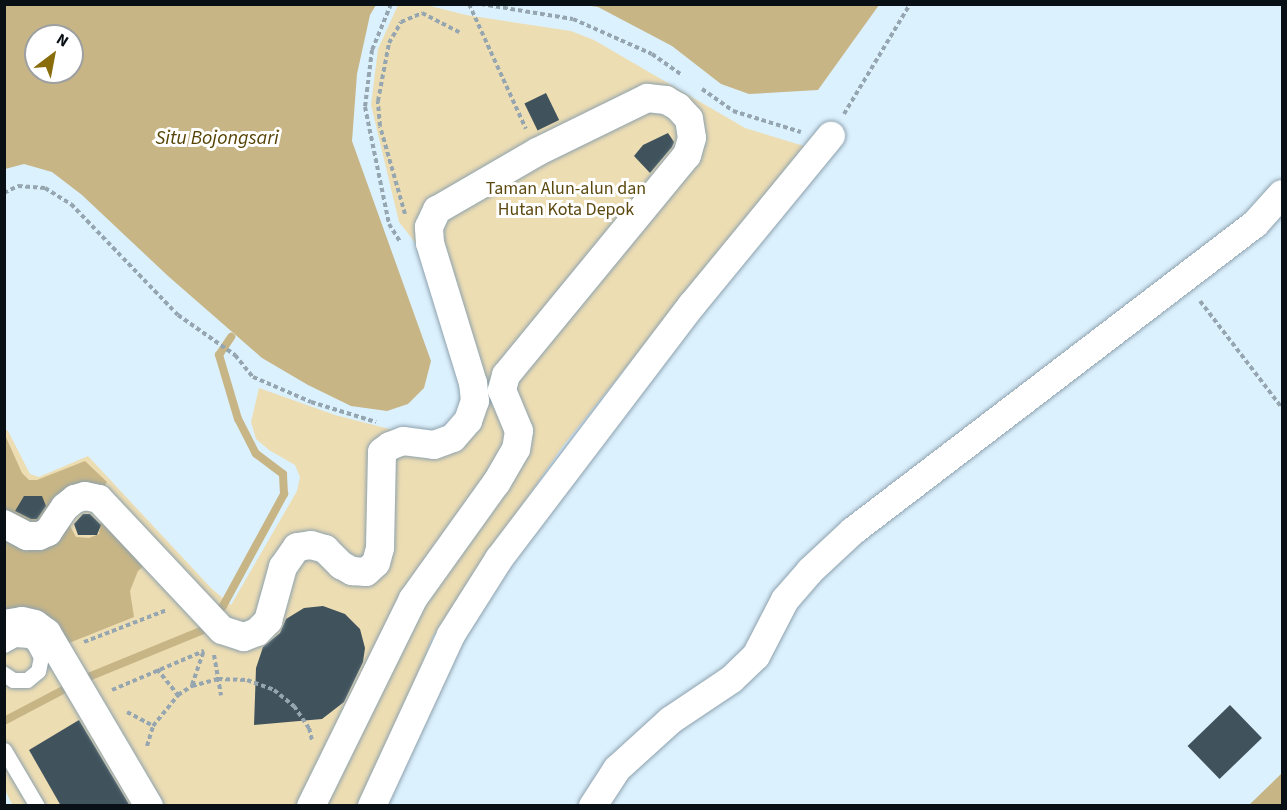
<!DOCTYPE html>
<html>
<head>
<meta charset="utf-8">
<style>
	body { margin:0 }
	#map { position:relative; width:1287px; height:810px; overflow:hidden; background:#dcf1fe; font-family:"Source Sans 3",sans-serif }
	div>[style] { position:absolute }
	.green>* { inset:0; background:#edddb3 }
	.water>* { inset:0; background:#c7b586 }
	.stream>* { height:8px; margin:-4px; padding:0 4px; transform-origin:4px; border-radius:4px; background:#c7b586 }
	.building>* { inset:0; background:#40535d; transform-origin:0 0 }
	.path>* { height:4px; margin-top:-2px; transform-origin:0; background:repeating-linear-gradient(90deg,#96a6b0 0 4.5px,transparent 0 7.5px) }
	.roads { filter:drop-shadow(0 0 2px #8da1ad) drop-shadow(0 0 2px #8da1ad) }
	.lane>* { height:15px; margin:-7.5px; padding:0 7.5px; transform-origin:7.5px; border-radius:7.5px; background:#fff }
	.street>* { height:28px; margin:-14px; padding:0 14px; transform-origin:14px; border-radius:14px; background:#fff }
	span { translate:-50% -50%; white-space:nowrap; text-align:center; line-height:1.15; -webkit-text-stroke:6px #fff; paint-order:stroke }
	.park-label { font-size:18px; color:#5c4910 }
	.water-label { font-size:20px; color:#554205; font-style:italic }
	.frame { position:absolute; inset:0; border:6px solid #091015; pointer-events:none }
	.north { position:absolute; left:24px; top:24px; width:60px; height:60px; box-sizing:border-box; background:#fff; border:2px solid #9d9fa1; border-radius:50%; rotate:32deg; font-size:16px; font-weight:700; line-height:24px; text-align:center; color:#091015 }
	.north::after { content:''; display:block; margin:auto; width:21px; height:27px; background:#896c0b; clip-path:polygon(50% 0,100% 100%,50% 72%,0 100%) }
</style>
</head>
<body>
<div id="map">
	<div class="green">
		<div style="clip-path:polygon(398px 5px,427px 5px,466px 15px,571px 31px,594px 40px,745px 128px,804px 146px,562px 447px,433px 636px,391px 743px,359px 805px,13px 806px,5px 790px,5px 429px,8px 431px,30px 474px,39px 477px,88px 456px,211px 588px,231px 605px,297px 491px,300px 477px,295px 465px,269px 450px,256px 439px,251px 422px,259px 388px,335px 415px,401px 432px,436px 433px,454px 424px,465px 392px,421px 250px,399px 222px,371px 105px,378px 49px)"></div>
	</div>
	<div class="water">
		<div style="clip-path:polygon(evenodd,5px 4px,376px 5px,370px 15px,357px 74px,352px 141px,431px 361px,424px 388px,408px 404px,387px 411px,351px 406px,308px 385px,262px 358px,168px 276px,82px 195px,52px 172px,24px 164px,5px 169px,5px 4px,36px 36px,72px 36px,72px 72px,36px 72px,36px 36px)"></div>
		<div style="clip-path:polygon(585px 5px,879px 4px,879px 5px,818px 90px,749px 94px,721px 84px,672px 46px,598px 7px)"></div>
		<div style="clip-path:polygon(5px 435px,22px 473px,29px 480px,37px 480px,85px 461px,107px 482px,102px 490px,57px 502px,76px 537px,89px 538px,99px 534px,102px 515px,149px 561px,138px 571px,130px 591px,134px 617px,64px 645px,5px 610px)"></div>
		<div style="clip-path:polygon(1282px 773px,1282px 805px,1249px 805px)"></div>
	</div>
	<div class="stream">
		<div style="left:4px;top:721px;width:93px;rotate:-27.7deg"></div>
		<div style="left:86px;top:678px;width:126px;rotate:-22.3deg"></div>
		<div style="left:203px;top:630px;width:31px;rotate:-50deg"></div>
		<div style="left:223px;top:606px;width:128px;rotate:-61.4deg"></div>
		<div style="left:284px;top:494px;width:20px;rotate:-93deg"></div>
		<div style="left:283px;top:474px;width:34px;rotate:-143deg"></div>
		<div style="left:256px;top:454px;width:39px;rotate:-117deg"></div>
		<div style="left:238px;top:419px;width:67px;rotate:-106.5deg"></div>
		<div style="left:219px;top:355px;width:22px;rotate:-56deg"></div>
	</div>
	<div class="building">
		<div style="left:546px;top:93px;width:30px;height:24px;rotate:64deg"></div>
		<div style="clip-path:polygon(668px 133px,674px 142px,672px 147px,650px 173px,634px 156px,643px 145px)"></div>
		<div style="clip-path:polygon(24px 496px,42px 496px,46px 506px,37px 519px,31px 519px,15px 511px)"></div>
		<div style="clip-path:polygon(83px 514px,90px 514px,101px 525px,97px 535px,78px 535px,74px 524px)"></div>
		<div style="clip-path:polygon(323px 606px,345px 614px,360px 629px,365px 648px,363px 662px,344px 702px,322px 719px,254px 725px,256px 668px,263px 647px,280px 633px,286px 619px,304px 608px)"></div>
		<div style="left:1230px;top:705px;width:46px;height:59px;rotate:46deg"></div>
		<div style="clip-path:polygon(79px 720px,130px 806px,61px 806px,29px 750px)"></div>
	</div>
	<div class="path">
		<div style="left:391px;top:4px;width:50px;rotate:112.4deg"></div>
		<div style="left:372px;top:50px;width:57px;rotate:97deg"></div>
		<div style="left:365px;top:107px;width:119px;rotate:78.4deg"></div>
		<div style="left:389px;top:224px;width:22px;rotate:58deg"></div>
		<div style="left:469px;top:4px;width:137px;rotate:65.5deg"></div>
		<div style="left:481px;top:4px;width:93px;rotate:9.3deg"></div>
		<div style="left:573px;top:19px;width:86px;rotate:23.9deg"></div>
		<div style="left:652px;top:54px;width:35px;rotate:35deg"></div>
		<div style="left:702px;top:89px;width:38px;rotate:35deg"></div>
		<div style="left:733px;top:111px;width:71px;rotate:17.2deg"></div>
		<div style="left:844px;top:114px;width:128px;rotate:-59deg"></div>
		<div style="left:4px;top:193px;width:16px;rotate:-27deg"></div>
		<div style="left:18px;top:186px;width:27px;rotate:4deg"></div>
		<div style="left:45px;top:188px;width:31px;rotate:32deg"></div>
		<div style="left:71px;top:204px;width:154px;rotate:46.1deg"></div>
		<div style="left:178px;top:315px;width:70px;rotate:35.1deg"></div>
		<div style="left:235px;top:355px;width:28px;rotate:51deg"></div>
		<div style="left:253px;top:377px;width:63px;rotate:23.3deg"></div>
		<div style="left:311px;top:402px;width:68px;rotate:17.1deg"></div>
		<div style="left:405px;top:214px;width:91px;rotate:-105.9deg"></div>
		<div style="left:380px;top:126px;width:25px;rotate:-95deg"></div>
		<div style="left:378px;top:101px;width:59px;rotate:-79.3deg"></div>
		<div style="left:389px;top:43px;width:24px;rotate:-60deg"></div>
		<div style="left:401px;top:22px;width:23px;rotate:-23deg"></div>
		<div style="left:422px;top:13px;width:42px;rotate:27.2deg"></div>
		<div style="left:1200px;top:301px;width:135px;rotate:52.5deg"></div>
		<div style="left:84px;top:642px;width:89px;rotate:-21.1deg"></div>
		<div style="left:214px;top:655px;width:41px;rotate:80.1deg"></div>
		<div style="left:157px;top:669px;width:33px;rotate:51deg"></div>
		<div style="left:192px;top:685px;width:36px;rotate:-71deg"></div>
		<div style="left:112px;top:690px;width:100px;rotate:-23deg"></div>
		<div style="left:127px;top:712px;width:30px;rotate:28deg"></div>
		<div style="left:147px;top:746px;width:21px;rotate:-73deg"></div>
		<div style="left:153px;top:726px;width:40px;rotate:-51deg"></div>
		<div style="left:178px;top:695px;width:17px;rotate:-33deg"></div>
		<div style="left:192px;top:686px;width:27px;rotate:-15deg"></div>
		<div style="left:218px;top:679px;width:29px;rotate:2deg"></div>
		<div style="left:247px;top:680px;width:29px;rotate:20deg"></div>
		<div style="left:274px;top:690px;width:26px;rotate:39deg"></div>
		<div style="left:294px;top:706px;width:27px;rotate:56deg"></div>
		<div style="left:309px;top:728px;width:12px;rotate:76deg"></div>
	</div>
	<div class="roads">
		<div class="lane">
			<div style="left:4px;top:645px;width:13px;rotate:-29deg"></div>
			<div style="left:15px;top:639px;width:14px;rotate:4deg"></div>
			<div style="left:29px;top:640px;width:6px;rotate:39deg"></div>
			<div style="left:34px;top:644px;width:15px;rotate:62deg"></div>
			<div style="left:41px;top:657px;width:14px;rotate:102deg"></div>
			<div style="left:38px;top:671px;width:14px;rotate:141deg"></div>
			<div style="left:27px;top:680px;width:14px;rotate:180deg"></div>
			<div style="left:13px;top:680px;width:11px;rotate:-146deg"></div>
			<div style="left:4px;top:750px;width:65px;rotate:59.5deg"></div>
		</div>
		<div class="street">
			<div style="left:4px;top:524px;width:26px;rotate:28deg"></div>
			<div style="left:27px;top:536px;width:12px"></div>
			<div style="left:39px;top:536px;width:10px;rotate:-24deg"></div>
			<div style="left:48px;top:532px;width:30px;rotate:-56deg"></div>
			<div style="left:65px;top:507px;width:13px;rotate:-39deg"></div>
			<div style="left:75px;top:499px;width:10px;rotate:-17deg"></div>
			<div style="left:85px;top:496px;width:14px;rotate:12deg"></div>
			<div style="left:99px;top:499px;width:180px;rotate:46.8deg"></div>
			<div style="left:222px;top:630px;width:23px;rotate:18deg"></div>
			<div style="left:244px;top:637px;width:14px;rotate:-21deg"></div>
			<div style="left:257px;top:632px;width:16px;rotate:-45deg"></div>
			<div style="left:268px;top:621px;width:56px;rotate:-74.5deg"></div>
			<div style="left:283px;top:567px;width:24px;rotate:-55deg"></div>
			<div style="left:297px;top:547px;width:14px;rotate:-8deg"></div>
			<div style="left:311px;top:545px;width:15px;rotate:16deg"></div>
			<div style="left:325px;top:549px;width:23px;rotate:45deg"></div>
			<div style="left:341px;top:565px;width:13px;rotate:29deg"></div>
			<div style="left:352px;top:571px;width:14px;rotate:4deg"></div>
			<div style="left:366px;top:572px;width:13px;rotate:-42deg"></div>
			<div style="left:376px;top:563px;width:16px;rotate:-75deg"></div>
			<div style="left:380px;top:548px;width:96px;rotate:-88.8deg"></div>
			<div style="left:382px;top:452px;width:10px;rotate:-37deg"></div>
			<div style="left:390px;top:446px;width:14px;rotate:-21deg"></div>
			<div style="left:403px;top:441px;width:31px;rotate:7deg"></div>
			<div style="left:434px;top:445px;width:20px;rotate:-20deg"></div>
			<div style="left:453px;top:438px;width:23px;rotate:-49deg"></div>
			<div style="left:468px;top:421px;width:21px;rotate:-71deg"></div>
			<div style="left:475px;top:401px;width:18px;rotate:-96deg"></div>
			<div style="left:473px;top:383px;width:146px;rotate:-107.1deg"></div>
			<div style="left:430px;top:243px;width:16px;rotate:-94deg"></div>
			<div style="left:429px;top:227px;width:19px;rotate:-65deg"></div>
			<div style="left:437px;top:210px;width:116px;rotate:-30.1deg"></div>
			<div style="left:537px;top:152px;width:123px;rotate:-26.1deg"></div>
			<div style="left:647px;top:98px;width:19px;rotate:6deg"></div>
			<div style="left:666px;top:100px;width:14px;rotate:30deg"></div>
			<div style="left:678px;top:107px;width:16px;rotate:47deg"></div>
			<div style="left:689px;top:119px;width:19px;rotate:81deg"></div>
			<div style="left:692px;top:138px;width:18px;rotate:106deg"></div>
			<div style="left:687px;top:155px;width:285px;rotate:129.4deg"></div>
			<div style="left:506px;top:375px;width:16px;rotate:105deg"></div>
			<div style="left:502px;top:390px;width:44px;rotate:67.5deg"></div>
			<div style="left:519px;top:431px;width:18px;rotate:99deg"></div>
			<div style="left:516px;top:449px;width:39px;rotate:120deg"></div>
			<div style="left:496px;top:483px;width:143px;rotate:125.6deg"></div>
			<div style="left:413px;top:599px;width:231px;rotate:116.2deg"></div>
			<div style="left:4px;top:624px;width:18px;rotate:-9deg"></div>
			<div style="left:22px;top:621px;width:13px;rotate:13deg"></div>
			<div style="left:35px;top:624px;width:15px;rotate:37deg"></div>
			<div style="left:47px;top:633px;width:201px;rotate:59.5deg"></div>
			<div style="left:372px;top:806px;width:188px;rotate:-65.2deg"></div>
			<div style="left:451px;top:635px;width:90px;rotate:-57.7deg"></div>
			<div style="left:499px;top:559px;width:319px;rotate:-52.8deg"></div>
			<div style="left:692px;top:305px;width:219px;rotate:-50.6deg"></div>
			<div style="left:593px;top:806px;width:44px;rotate:-57deg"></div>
			<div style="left:617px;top:769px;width:73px;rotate:-42.2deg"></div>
			<div style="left:671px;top:720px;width:73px;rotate:-33.9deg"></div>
			<div style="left:732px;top:679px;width:33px;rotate:-44deg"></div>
			<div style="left:756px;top:656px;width:63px;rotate:-62.6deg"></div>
			<div style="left:785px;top:600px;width:38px;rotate:-49deg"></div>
			<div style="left:810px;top:571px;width:59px;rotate:-42.9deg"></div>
			<div style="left:853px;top:531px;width:506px;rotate:-37.37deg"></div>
			<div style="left:1255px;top:224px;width:40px;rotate:-48deg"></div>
		</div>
	</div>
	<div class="park-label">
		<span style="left:566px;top:200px">Taman Alun-alun dan<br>Hutan Kota Depok</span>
	</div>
	<div class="water-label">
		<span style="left:217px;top:138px">Situ Bojongsari</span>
	</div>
	<div class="frame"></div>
	<div class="north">N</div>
</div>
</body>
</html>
